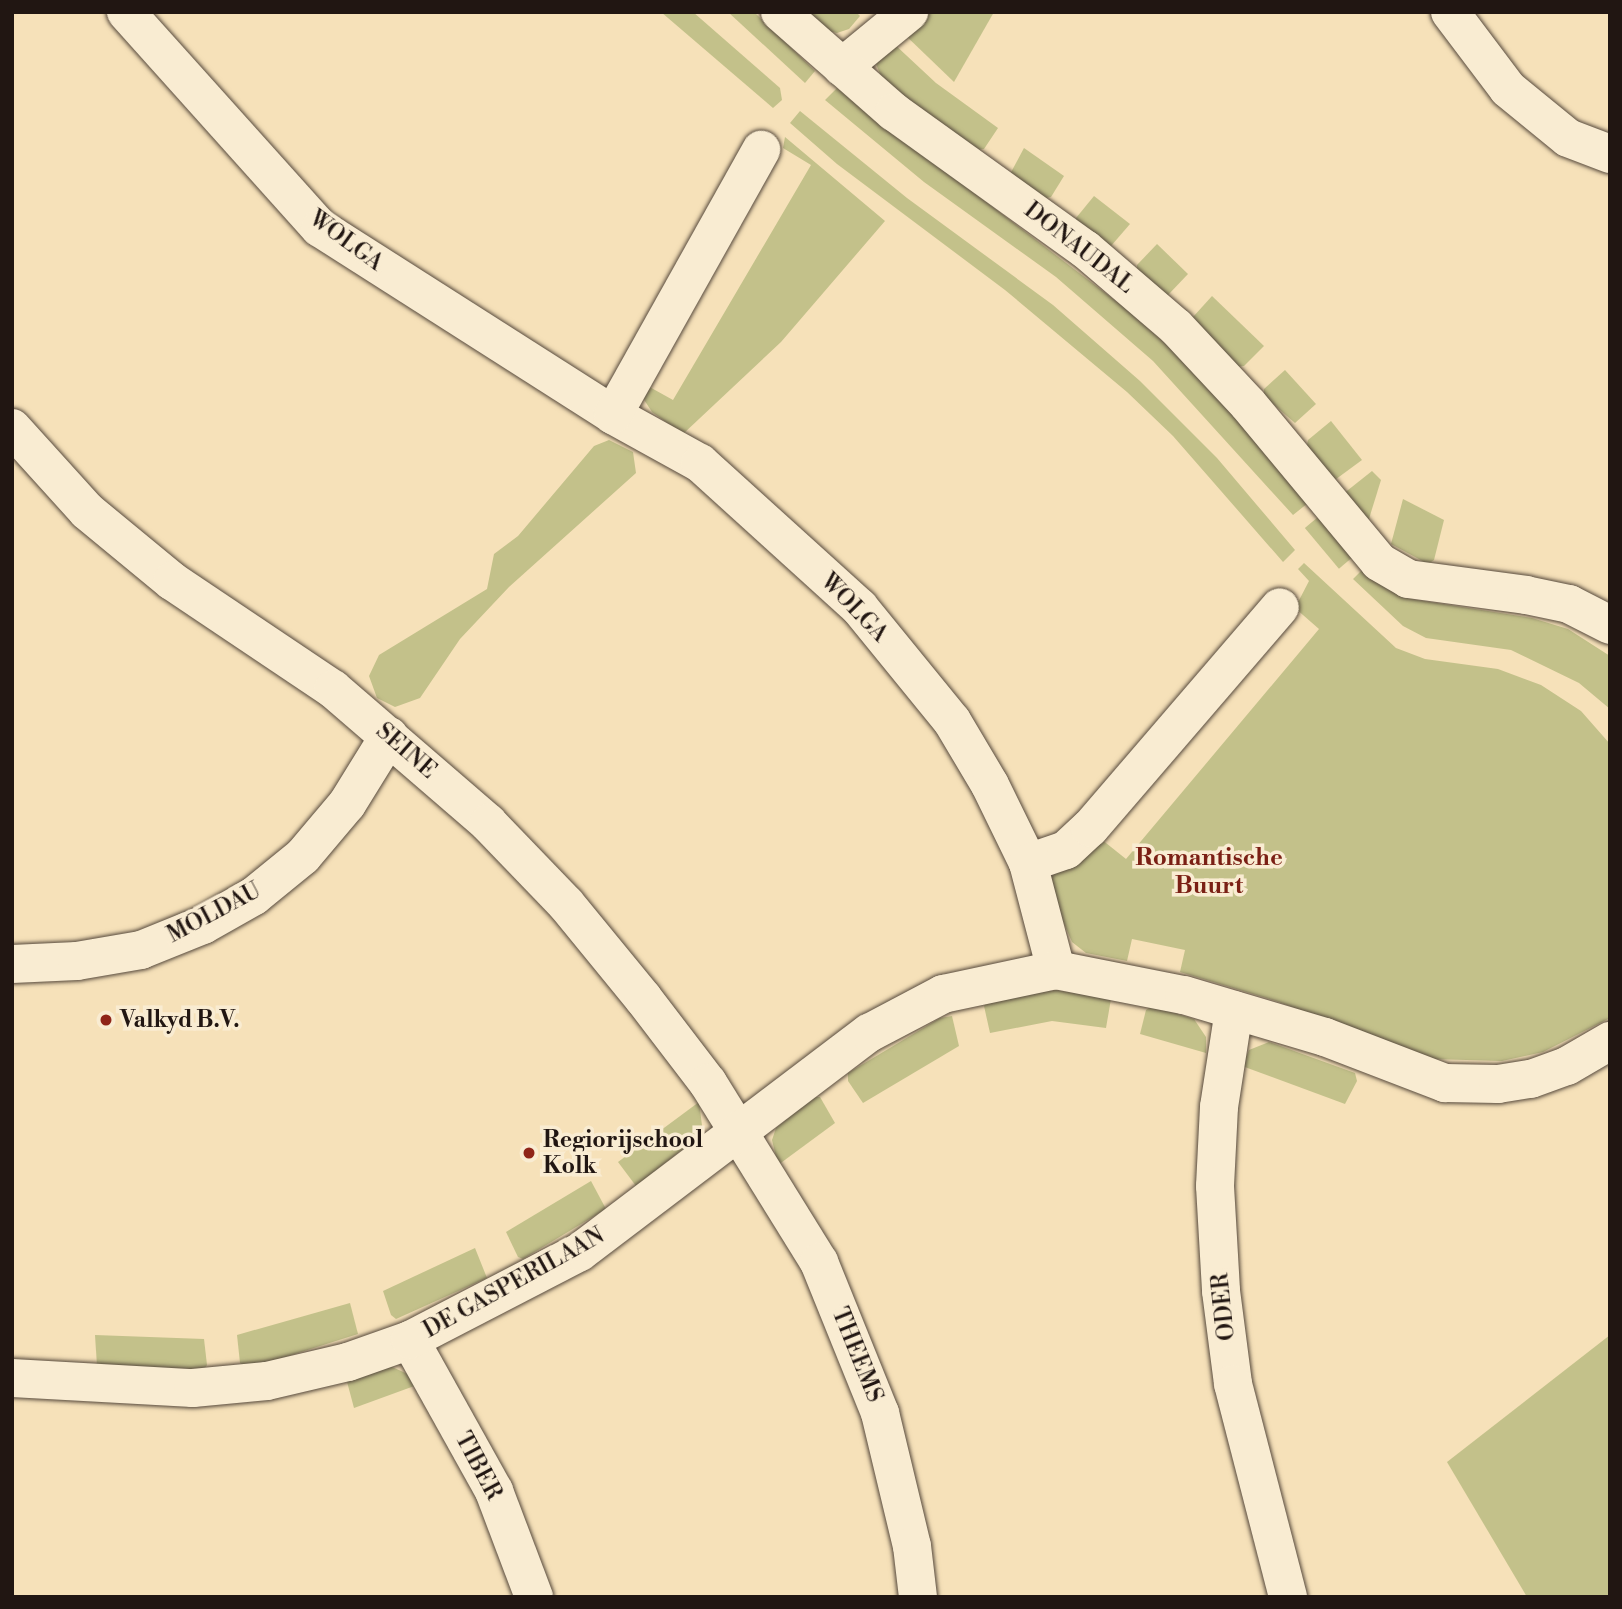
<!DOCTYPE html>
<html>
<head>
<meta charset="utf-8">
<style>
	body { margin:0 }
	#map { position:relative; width:1622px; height:1609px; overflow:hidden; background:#f6e1b9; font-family:"Libre Bodoni",serif }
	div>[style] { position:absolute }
	.green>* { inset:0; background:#c3c18a; transform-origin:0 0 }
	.roads { filter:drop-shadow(0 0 2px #56493c) drop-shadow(0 0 2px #56493c) }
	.minor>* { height:38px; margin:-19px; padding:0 19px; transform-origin:19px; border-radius:19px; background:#f9ecd2 }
	.tertiary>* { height:38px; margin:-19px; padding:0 19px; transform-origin:19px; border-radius:19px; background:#f9ecd2 }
	.dots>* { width:19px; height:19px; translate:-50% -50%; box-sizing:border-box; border:4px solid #f9ecd2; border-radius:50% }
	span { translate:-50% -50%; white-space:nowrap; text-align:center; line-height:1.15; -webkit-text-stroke:7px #f9ecd2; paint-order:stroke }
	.street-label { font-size:23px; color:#211612 }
	.poi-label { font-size:23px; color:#211612; font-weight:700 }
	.left { translate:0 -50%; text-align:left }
	.neighbourhood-label { font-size:24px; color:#7a1f14; font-weight:700 }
	.frame { position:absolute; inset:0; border:14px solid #211612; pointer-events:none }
</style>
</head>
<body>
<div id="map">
	<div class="green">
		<div style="clip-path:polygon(661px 12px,693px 12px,780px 88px,782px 100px,773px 108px)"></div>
		<div style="clip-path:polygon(728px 12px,754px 12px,815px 71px,805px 83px)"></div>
		<div style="clip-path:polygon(803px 12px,856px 12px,860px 16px,849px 29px,837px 33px,824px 30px)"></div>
		<div style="clip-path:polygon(926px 12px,994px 12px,954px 82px,902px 32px)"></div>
		<div style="clip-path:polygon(892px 42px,936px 83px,998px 128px,984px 149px,976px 150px,883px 81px,876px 64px)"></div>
		<div style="clip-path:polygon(837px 88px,1125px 308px,1168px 346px,1313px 499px,1293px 515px,1153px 361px,1056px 277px,924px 182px,825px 100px)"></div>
		<div style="clip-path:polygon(800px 111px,907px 198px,1053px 305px,1140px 381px,1217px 458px,1295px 550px,1283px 562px,1173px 436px,1127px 392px,1005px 290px,837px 164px,790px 123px)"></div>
		<div style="clip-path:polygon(785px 137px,885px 221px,781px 342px,683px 434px,652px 412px,639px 392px,646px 385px,673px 400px,811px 165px,783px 148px)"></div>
		<div style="clip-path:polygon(1024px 148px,1064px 176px,1051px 197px,1042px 199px,1009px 176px)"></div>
		<div style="clip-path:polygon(1094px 196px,1130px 224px,1111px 246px,1076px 226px,1076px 218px)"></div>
		<div style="clip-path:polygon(1157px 244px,1188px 274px,1168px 295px,1162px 295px,1137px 274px,1137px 265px)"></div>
		<div style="clip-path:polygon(1212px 296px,1264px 346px,1244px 366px,1235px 367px,1193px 317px)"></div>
		<div style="clip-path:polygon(1285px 370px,1316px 404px,1295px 423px,1264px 396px,1264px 389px)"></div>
		<div style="clip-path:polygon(1331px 421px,1362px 460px,1328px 485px,1306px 450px,1308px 440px)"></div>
		<div style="clip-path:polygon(609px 440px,633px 452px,636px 473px,509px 587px,460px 639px,420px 698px,395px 707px,377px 698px,369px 676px,379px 655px,487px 589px,494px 554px,518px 536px,594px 446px)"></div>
		<div style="clip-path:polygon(1372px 471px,1381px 480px,1368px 522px,1338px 498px)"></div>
		<div style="clip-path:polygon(1403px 499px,1444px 520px,1434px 560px,1428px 564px,1391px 544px)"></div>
		<div style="left:1324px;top:512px;width:53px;height:25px;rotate:50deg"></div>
		<div style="clip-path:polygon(1304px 563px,1396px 648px,1425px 659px,1498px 669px,1541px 685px,1581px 711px,1610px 744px,1610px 1018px,1543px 1052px,1502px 1061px,1431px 1059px,1276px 1001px,1180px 972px,1185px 950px,1132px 939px,1127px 961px,1086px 953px,1072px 942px,1052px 896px,1052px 876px,1101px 839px,1126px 859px,1319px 629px,1295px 608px,1309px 581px,1298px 569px)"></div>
		<div style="clip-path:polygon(1365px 567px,1405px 598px,1532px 618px,1568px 629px,1610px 656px,1610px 709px,1579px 683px,1511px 650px,1426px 638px,1403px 626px,1353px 579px)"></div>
		<div style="clip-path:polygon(1056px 990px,1111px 999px,1106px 1028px,1052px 1021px,990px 1033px,984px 1006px,987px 1000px)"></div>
		<div style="clip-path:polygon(1152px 1006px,1194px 1019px,1206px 1037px,1206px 1053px,1140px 1034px,1146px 1010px)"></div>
		<div style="clip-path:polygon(952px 1016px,959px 1046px,863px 1103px,848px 1081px,848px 1073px,940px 1018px)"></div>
		<div style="clip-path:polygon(1269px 1042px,1355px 1073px,1357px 1081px,1345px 1104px,1242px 1066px,1249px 1050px)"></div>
		<div style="clip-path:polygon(814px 1097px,820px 1097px,835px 1123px,778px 1165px,772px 1140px,776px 1128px)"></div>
		<div style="clip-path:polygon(699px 1102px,703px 1133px,636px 1186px,618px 1162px)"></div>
		<div style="clip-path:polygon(591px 1181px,606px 1209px,523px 1259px,518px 1257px,506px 1232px)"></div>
		<div style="clip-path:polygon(475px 1248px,487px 1278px,396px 1319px,391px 1315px,383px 1291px)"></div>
		<div style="clip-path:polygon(350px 1303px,358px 1334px,276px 1360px,245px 1366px,240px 1363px,237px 1335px)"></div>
		<div style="clip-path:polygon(95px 1335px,204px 1339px,207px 1365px,204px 1370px,97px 1366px)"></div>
		<div style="clip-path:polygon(1610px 1335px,1610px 1597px,1527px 1597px,1447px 1462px)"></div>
		<div style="clip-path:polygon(390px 1366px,412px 1376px,417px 1385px,354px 1408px,346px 1378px)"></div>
	</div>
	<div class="roads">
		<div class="minor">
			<div style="left:126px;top:12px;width:290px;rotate:48.1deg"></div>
			<div style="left:320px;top:228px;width:348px;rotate:32.5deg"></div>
			<div style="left:613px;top:415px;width:99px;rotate:28.9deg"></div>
			<div style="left:700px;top:463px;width:215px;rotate:42.2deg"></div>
			<div style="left:859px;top:607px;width:147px;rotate:50.8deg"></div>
			<div style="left:952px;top:721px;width:74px;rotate:59.3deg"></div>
			<div style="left:990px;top:785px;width:87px;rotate:64deg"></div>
			<div style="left:1028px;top:863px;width:111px;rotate:75.3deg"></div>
			<div style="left:1450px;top:12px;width:96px;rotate:53deg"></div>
			<div style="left:1508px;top:89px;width:77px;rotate:39.2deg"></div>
			<div style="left:1568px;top:138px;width:45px;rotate:20.9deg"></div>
			<div style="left:842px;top:67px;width:87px;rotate:-39.4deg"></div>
			<div style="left:613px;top:415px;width:304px;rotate:-60.8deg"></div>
			<div style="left:12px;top:428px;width:112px;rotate:47.9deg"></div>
			<div style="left:87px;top:511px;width:110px;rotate:39.5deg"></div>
			<div style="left:172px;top:581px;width:194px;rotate:33.9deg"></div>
			<div style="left:333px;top:689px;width:205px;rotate:40.8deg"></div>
			<div style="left:488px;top:823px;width:112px;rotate:46.1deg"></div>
			<div style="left:566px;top:904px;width:122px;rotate:50.7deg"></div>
			<div style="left:643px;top:998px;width:107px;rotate:52.6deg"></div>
			<div style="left:708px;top:1083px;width:211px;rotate:58.2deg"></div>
			<div style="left:819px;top:1262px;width:163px;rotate:68deg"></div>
			<div style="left:880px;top:1413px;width:137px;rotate:76.5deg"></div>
			<div style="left:912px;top:1546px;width:51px;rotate:83.3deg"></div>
			<div style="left:1028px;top:863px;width:40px;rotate:-18.9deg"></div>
			<div style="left:1066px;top:850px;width:33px;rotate:-43deg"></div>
			<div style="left:1090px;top:828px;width:291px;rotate:-49.3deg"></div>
			<div style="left:12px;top:964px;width:65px;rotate:-2.6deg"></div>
			<div style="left:77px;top:961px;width:65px;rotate:-9.8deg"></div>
			<div style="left:141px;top:950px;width:67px;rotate:-22deg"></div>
			<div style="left:203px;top:925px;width:59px;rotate:-29.6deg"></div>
			<div style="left:254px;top:896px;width:63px;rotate:-39.2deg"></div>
			<div style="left:303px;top:856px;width:68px;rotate:-49.8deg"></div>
			<div style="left:347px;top:804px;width:80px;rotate:-58.3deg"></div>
			<div style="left:1234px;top:1010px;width:98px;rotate:98.8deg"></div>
			<div style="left:1219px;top:1107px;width:79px;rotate:92.9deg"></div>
			<div style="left:1215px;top:1186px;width:105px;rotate:86.7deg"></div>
			<div style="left:1221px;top:1291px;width:94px;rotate:82.6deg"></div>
			<div style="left:1233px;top:1384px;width:220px;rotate:75.5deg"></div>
			<div style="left:410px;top:1340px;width:173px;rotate:60.9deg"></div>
			<div style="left:494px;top:1491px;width:113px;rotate:69.3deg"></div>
		</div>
		<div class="tertiary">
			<div style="left:780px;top:12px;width:152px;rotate:41.3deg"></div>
			<div style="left:894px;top:112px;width:235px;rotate:35.7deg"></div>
			<div style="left:1085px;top:249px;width:120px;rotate:40.6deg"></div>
			<div style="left:1176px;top:327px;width:105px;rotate:46.9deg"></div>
			<div style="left:1248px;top:404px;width:205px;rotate:50.3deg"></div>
			<div style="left:1379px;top:562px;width:34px;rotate:30deg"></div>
			<div style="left:1408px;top:579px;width:119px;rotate:7.7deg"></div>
			<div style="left:1526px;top:595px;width:44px;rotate:11.8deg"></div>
			<div style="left:1569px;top:604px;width:46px;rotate:27.1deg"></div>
			<div style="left:12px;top:1378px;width:181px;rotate:3.2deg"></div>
			<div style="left:193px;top:1388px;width:74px;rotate:-5.4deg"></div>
			<div style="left:267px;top:1381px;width:83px;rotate:-13.2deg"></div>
			<div style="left:348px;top:1362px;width:66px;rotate:-19.5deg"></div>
			<div style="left:410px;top:1340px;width:191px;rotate:-27.4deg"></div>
			<div style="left:580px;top:1252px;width:363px;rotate:-37.2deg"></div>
			<div style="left:869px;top:1033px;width:84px;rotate:-27.8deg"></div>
			<div style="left:943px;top:994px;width:116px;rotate:-12deg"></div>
			<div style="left:1056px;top:970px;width:130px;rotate:11.1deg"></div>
			<div style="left:1184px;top:995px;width:147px;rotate:16.6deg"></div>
			<div style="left:1325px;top:1037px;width:129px;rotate:21deg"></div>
			<div style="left:1445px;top:1083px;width:53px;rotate:1.1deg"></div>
			<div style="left:1498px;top:1084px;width:33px;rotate:-9deg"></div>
			<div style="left:1531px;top:1079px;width:38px;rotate:-20deg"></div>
			<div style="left:1567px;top:1066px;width:50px;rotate:-30.2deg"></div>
		</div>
	</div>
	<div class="dots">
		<div style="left:106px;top:1020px;background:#8f2418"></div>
		<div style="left:529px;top:1153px;background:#8f2418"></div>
	</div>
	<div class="street-label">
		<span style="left:346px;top:241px;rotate:36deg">WOLGA</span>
		<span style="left:1079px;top:248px;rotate:38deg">DONAUDAL</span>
		<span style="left:854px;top:608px;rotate:46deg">WOLGA</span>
		<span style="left:406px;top:751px;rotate:41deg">SEINE</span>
		<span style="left:214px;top:913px;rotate:-28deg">MOLDAU</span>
		<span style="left:514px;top:1283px;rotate:-29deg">DE GASPERILAAN</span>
		<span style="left:1224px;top:1307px;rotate:-96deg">ODER</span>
		<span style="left:857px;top:1355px;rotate:68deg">THEEMS</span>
		<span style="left:478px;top:1466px;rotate:62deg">TIBER</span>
	</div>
	<div class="poi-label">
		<span class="left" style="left:120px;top:1020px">Valkyd B.V.</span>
		<span class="left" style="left:543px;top:1153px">Regiorijschool<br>Kolk</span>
	</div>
	<div class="neighbourhood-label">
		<span style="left:1209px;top:873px">Romantische<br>Buurt</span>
	</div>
	<div class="frame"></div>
</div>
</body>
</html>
